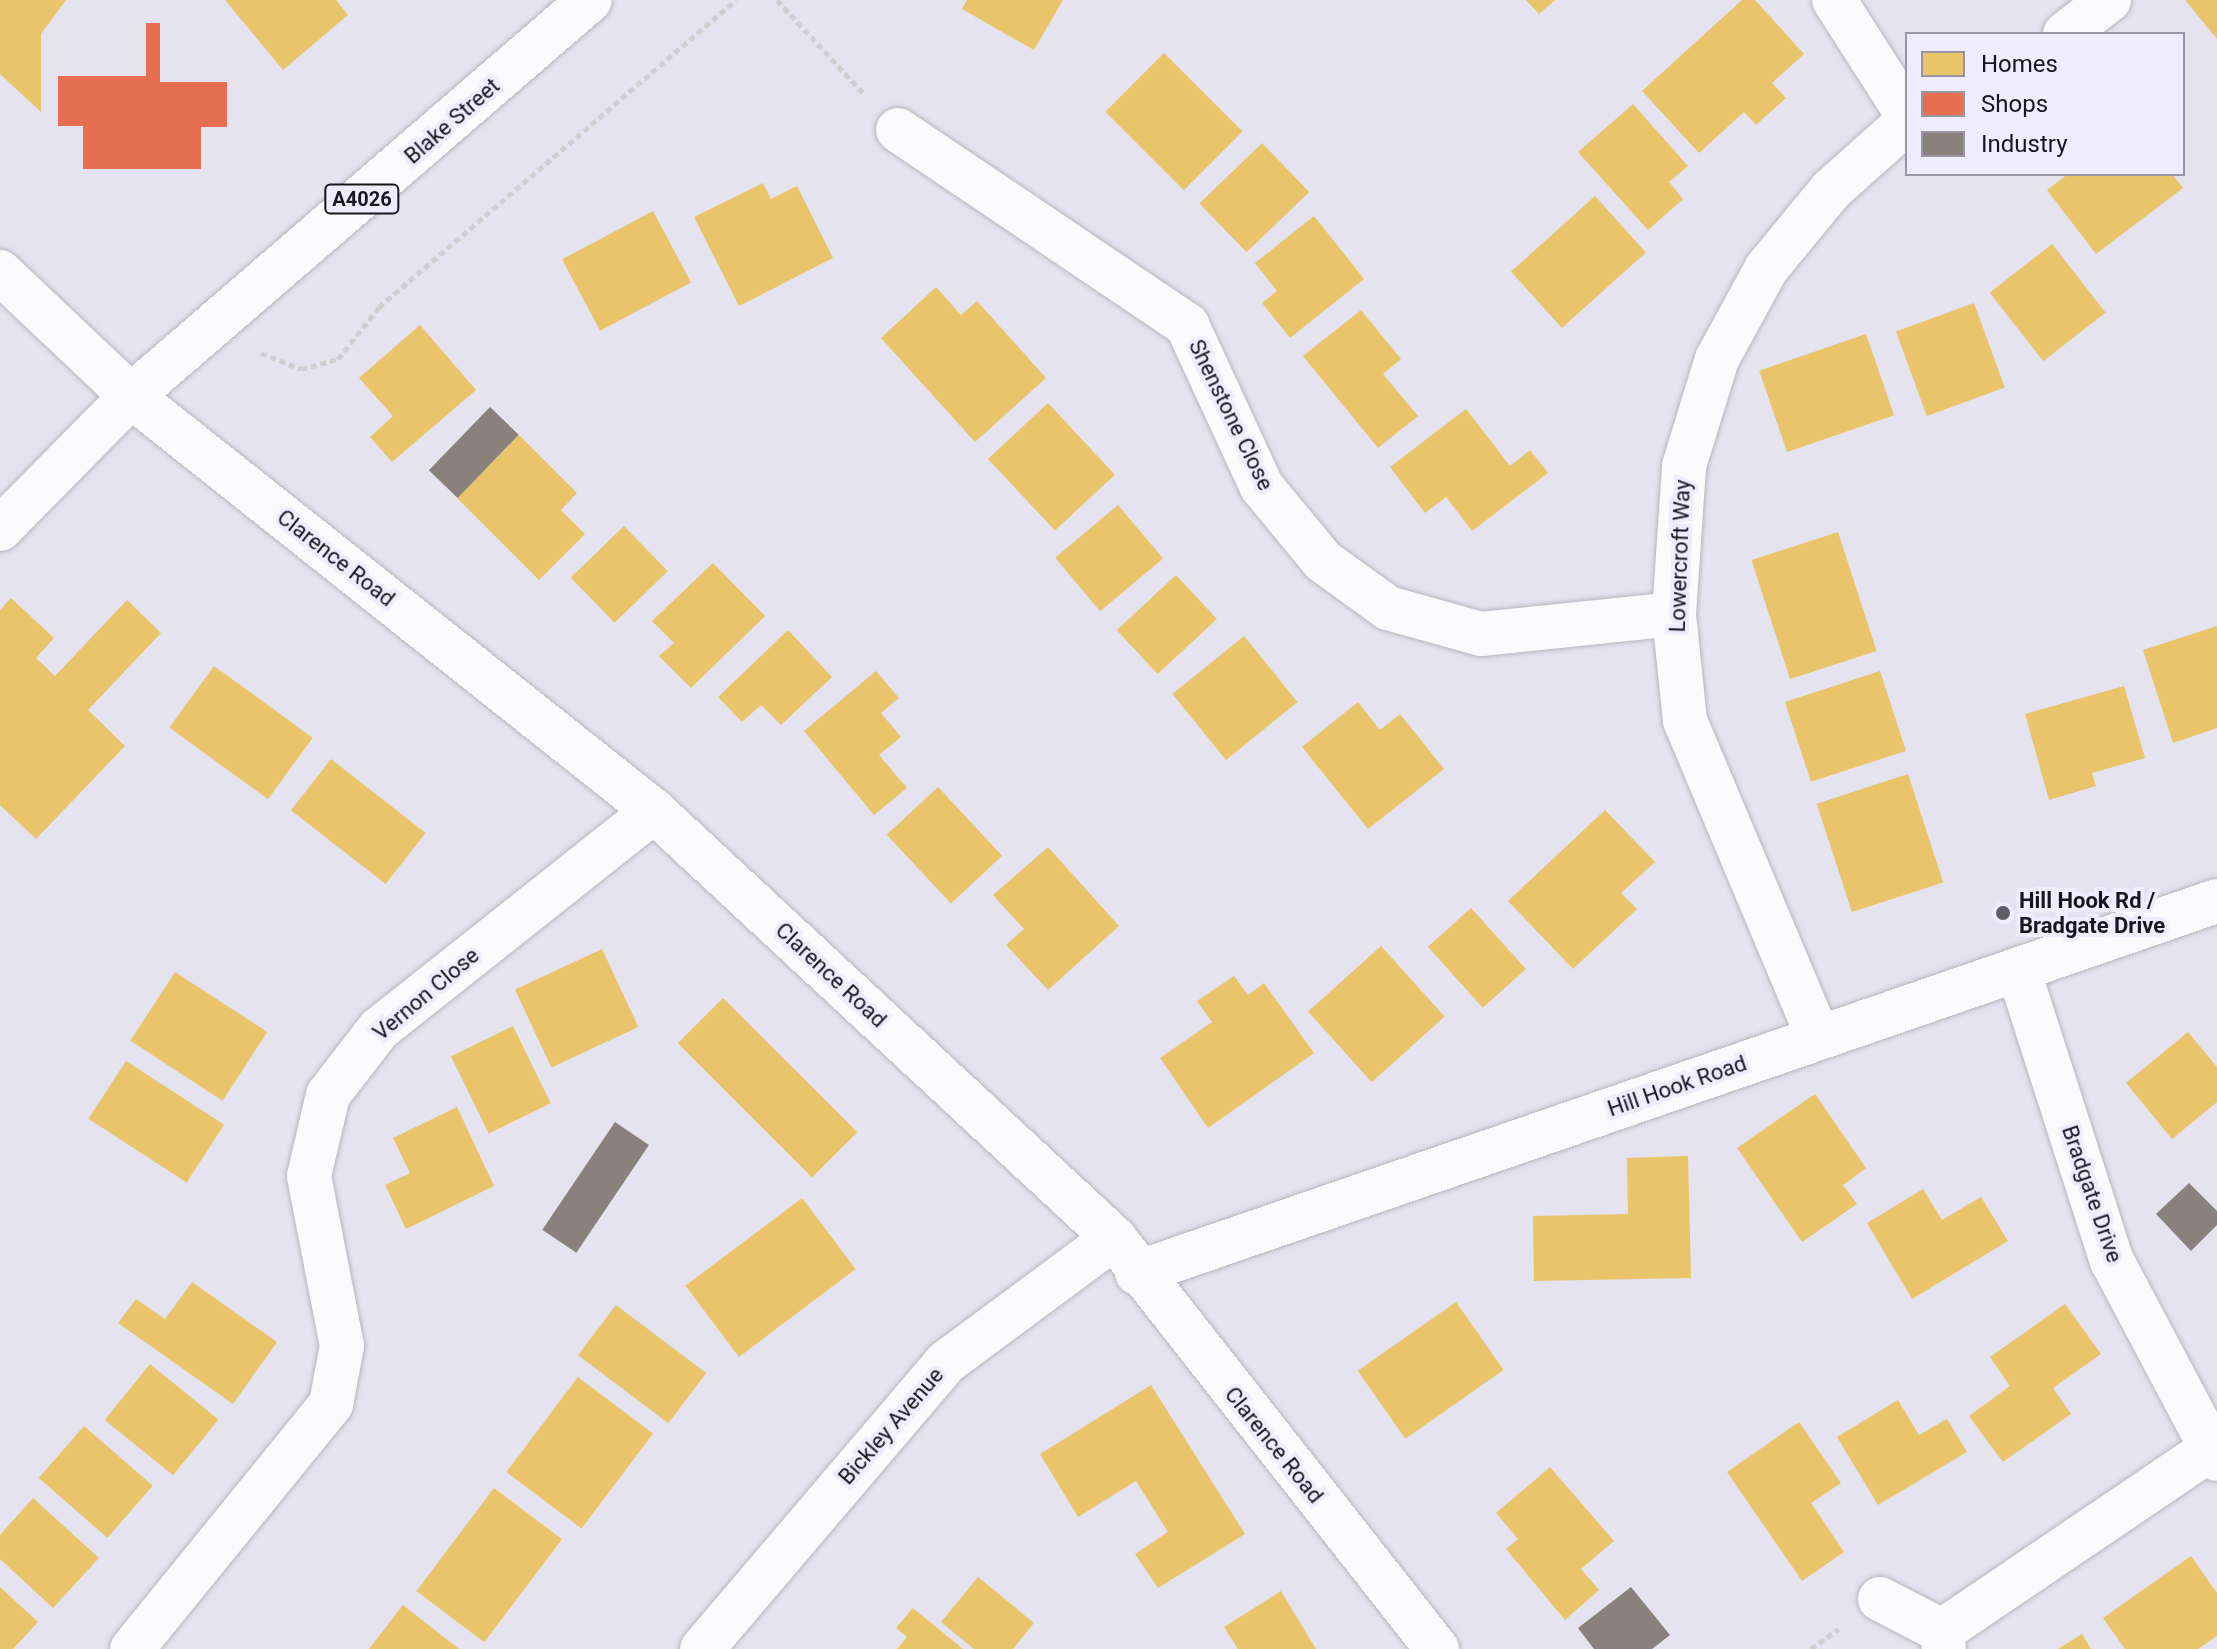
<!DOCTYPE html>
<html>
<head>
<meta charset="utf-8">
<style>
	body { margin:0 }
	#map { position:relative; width:2217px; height:1649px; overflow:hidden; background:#e4e3ef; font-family:Roboto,sans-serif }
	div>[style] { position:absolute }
	.homes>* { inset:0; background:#e9c46a; transform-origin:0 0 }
	.shops>* { inset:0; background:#e76f51 }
	.industry>* { inset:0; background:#8a817c; transform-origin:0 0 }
	.path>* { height:5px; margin-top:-2.5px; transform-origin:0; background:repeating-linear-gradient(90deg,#cfcfd1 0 6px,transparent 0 10px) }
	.roads { filter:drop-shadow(0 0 2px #b7b6c0) drop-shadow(0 0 2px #b7b6c0) }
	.minor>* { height:44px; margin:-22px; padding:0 22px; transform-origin:22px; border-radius:22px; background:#fbfbfd }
	.tertiary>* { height:44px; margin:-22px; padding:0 22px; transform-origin:22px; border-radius:22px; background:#fbfbfd }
	.secondary>* { height:44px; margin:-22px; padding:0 22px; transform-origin:22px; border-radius:22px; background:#fbfbfd }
	.primary>* { height:44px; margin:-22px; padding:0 22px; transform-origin:22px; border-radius:22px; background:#fbfbfd }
	.dots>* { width:22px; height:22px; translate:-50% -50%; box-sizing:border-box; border:4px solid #eeecfe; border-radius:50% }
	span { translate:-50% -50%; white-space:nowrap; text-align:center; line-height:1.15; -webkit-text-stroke:8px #eeecfe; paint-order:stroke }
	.shield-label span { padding:2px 6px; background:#eeecfe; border:2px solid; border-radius:6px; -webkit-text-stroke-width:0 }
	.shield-label { font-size:20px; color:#16161d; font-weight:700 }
	.street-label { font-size:22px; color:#16161d }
	.poi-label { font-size:22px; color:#16161d; font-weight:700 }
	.left { translate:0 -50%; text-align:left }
	.legend { position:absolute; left:1905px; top:32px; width:280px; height:144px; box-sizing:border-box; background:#eeecfe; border:2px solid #9896a4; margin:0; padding:10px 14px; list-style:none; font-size:24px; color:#16161d }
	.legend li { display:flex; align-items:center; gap:16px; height:40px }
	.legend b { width:40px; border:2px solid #9896a4 }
</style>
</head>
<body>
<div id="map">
	<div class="homes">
		<div style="clip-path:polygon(0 0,66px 0,41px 34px,41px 112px,0 74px)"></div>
		<div style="clip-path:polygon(225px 0,336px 0,348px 15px,283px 70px)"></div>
		<div style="clip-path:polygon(967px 0,1063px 0,1034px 50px,962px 9px)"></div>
		<div style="clip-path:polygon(1526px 0,1555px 0,1539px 14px)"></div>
		<div style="clip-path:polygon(1742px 0,1755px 0,1804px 54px,1772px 83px,1786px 98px,1756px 125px,1744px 112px,1699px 153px,1642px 91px)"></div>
		<div style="clip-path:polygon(2185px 0,2217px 0,2217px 39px)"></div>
		<div style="left:1164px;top:53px;width:111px;height:83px;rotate:45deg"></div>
		<div style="clip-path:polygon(1633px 104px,1688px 166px,1669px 182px,1683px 199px,1648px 230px,1578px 152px)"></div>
		<div style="left:1262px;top:143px;width:68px;height:87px;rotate:46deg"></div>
		<div style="clip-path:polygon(2068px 174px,2172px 174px,2183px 188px,2096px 254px,2047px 190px)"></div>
		<div style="clip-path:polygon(763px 183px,771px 199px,797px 186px,833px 258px,739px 306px,694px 217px)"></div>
		<div style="left:1595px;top:196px;width:76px;height:113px;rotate:48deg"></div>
		<div style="left:653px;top:211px;width:81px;height:103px;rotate:62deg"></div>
		<div style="clip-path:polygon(1314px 216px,1364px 279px,1290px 338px,1262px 303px,1277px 291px,1255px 263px)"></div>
		<div style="left:2052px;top:244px;width:87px;height:79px;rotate:52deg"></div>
		<div style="clip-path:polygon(936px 287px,961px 315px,977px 301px,1046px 378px,975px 442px,881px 338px)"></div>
		<div style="left:1974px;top:303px;width:90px;height:83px;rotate:70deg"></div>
		<div style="clip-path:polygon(1361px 310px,1401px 359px,1383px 374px,1418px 416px,1378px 448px,1303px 356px)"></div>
		<div style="clip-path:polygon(420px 325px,476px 390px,392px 462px,370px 437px,393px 416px,359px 378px)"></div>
		<div style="left:1866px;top:334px;width:86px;height:113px;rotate:71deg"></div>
		<div style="left:1048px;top:403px;width:98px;height:82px;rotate:47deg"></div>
		<div style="clip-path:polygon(1466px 409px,1510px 466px,1530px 450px,1548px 473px,1472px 531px,1446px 497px,1425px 513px,1390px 467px)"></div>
		<div style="clip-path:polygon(519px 435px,577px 493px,561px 510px,585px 534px,539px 580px,457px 498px)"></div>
		<div style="left:1118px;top:505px;width:70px;height:82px;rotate:50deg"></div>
		<div style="left:624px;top:526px;width:63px;height:74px;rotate:46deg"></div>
		<div style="left:1838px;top:532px;width:125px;height:91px;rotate:72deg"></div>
		<div style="clip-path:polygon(713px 563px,765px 616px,691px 688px,659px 656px,674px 643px,652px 621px)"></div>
		<div style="left:1176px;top:575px;width:60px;height:81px;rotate:47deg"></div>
		<div style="clip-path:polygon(11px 598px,54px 638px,36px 658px,55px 676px,127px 600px,161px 633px,88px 710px,125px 746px,36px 839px,0 805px,0 610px)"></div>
		<div style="clip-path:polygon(2217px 626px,2217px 728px,2173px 743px,2143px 650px)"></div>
		<div style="clip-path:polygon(788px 630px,832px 677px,781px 725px,761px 705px,742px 722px,718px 697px)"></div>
		<div style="left:1244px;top:636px;width:85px;height:92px;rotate:51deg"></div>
		<div style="left:214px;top:666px;width:122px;height:76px;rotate:36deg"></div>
		<div style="clip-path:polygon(876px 671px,899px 698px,881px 713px,901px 737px,879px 755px,907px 788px,874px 815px,804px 731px)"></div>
		<div style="left:1880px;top:671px;width:84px;height:100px;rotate:72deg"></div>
		<div style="clip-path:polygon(2124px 686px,2145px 758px,2092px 773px,2096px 786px,2049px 800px,2025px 714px)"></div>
		<div style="clip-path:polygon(1358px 702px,1380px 730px,1400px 714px,1444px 769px,1368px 829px,1302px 747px)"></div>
		<div style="left:331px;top:759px;width:120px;height:65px;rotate:38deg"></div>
		<div style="left:1908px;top:774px;width:114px;height:96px;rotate:72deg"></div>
		<div style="left:938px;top:787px;width:94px;height:70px;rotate:47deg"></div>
		<div style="clip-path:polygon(1605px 810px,1655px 862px,1621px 893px,1637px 909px,1573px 969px,1508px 901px)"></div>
		<div style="clip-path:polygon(1048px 847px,1119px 926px,1048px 990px,1006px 945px,1024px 929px,993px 895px)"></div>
		<div style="left:1471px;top:908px;width:82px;height:58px;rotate:48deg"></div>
		<div style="left:1381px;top:946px;width:95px;height:98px;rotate:48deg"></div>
		<div style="left:602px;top:949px;width:86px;height:96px;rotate:65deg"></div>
		<div style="left:175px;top:972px;width:110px;height:82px;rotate:33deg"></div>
		<div style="clip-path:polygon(1234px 976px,1248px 995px,1264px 983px,1314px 1053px,1208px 1128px,1160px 1058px,1212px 1022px,1197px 1001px)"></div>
		<div style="left:723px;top:998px;width:190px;height:64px;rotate:45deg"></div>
		<div style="left:513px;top:1026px;width:86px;height:69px;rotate:64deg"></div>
		<div style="clip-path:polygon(2188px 1032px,2217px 1067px,2217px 1102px,2172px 1139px,2126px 1083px)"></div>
		<div style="left:126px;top:1061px;width:117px;height:69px;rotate:33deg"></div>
		<div style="clip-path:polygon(1815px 1094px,1866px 1168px,1843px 1185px,1857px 1204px,1802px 1242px,1737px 1148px)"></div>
		<div style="clip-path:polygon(457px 1107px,494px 1186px,406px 1229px,385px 1185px,410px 1173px,393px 1138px)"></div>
		<div style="clip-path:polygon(1688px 1156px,1691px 1278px,1534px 1281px,1533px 1216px,1628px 1214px,1627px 1158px)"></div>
		<div style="clip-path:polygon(1923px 1189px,1942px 1220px,1981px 1197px,2008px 1241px,1912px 1299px,1867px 1223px)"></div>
		<div style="left:802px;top:1198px;width:89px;height:146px;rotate:53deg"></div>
		<div style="clip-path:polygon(192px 1282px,277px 1342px,233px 1404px,118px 1323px,136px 1299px,165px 1319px)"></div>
		<div style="left:1456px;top:1302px;width:83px;height:120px;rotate:55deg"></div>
		<div style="clip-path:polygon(2065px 1304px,2101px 1354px,2053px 1388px,2071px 1414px,2003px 1462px,1969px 1416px,2010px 1386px,1990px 1357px)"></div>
		<div style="left:616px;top:1305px;width:113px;height:63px;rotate:37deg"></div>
		<div style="left:150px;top:1364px;width:88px;height:72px;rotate:39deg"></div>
		<div style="left:578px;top:1377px;width:94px;height:119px;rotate:37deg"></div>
		<div style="clip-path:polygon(1151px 1385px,1245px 1534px,1158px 1588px,1135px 1554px,1168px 1532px,1136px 1481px,1078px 1517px,1040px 1454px)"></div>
		<div style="clip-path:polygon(1898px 1400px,1919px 1435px,1947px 1419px,1967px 1452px,1878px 1505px,1837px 1437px)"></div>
		<div style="clip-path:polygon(1799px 1422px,1841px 1483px,1811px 1503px,1844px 1552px,1802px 1581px,1727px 1472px)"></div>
		<div style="left:84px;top:1426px;width:91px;height:69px;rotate:41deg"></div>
		<div style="clip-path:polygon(1550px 1467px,1614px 1541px,1581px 1569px,1599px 1590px,1565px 1620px,1506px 1549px,1518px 1539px,1496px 1513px)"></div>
		<div style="left:494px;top:1488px;width:85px;height:129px;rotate:37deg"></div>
		<div style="clip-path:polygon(33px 1498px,99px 1558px,53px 1608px,0 1559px,0 1535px)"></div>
		<div style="clip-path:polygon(2191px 1556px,2217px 1593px,2217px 1636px,2198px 1649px,2125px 1649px,2103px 1618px)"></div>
		<div style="clip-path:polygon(978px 1577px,1034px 1623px,1013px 1649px,974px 1649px,941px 1622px)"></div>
		<div style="clip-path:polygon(0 1587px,38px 1622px,13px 1649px,0 1649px)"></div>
		<div style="clip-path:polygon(1281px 1591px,1316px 1649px,1238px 1649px,1224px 1627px)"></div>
		<div style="clip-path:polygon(403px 1605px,459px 1649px,369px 1649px)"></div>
		<div style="clip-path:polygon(913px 1608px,963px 1649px,897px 1649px,907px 1637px,896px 1628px)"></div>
		<div style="clip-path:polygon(2082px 1634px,2091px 1649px,2058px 1649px)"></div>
	</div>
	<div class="shops">
		<div style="clip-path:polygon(146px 23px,160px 23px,160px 82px,227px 82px,227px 127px,201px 127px,201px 169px,83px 169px,83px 126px,58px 126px,58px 76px,146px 76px)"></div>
	</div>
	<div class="industry">
		<div style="left:490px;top:407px;width:40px;height:88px;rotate:44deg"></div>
		<div style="left:615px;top:1122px;width:41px;height:130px;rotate:34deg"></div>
		<div style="clip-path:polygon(2189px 1183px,2217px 1211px,2217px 1225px,2191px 1251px,2156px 1214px)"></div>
		<div style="clip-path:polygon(1631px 1587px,1670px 1635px,1652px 1649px,1594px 1649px,1578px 1628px)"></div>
	</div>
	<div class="path">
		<div style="left:777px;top:0;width:128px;rotate:47.2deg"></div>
		<div style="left:261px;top:353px;width:43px;rotate:21.8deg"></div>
		<div style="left:301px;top:369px;width:38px;rotate:-15deg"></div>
		<div style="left:338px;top:359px;width:66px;rotate:-51.7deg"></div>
		<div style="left:379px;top:307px;width:471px;rotate:-40.7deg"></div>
		<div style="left:1811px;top:1649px;width:34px;rotate:-36deg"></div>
	</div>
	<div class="roads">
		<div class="minor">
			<div style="left:1834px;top:0;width:135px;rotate:57.4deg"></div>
			<div style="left:2065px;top:34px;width:56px;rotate:-37.7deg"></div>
			<div style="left:898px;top:130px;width:349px;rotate:34deg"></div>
			<div style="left:1187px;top:325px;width:179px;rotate:65.2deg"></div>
			<div style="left:1262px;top:487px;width:96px;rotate:50.5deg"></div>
			<div style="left:1323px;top:561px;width:80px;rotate:35.9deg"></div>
			<div style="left:1388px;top:608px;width:97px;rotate:15.6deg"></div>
			<div style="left:1481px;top:634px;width:194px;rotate:-5.9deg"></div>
			<div style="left:2019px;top:972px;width:304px;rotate:72.2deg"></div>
			<div style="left:2112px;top:1261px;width:224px;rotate:62.1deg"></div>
			<div style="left:1818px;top:1037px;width:343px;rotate:-112.8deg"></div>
			<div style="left:1685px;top:721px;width:108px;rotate:-95.9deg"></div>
			<div style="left:1674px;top:614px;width:148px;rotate:-86.1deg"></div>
			<div style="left:1684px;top:466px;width:112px;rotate:-72.9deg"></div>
			<div style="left:1717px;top:359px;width:102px;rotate:-61.4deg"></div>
			<div style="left:1766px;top:269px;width:102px;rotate:-50.6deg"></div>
			<div style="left:1831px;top:190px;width:102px;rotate:-41.8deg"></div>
			<div style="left:1137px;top:1273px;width:1142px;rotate:-19.01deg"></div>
			<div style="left:1880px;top:1599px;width:70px;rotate:27.3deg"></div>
			<div style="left:1942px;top:1631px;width:18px;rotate:84deg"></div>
			<div style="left:1942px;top:1631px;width:325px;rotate:-34.1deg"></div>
			<div style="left:132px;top:1649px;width:316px;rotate:-50.9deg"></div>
			<div style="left:331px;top:1404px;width:59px;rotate:-79.3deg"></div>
			<div style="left:342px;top:1346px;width:173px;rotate:-101deg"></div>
			<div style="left:309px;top:1176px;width:83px;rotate:-76.8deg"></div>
			<div style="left:328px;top:1095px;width:83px;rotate:-52.3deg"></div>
			<div style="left:379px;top:1029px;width:351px;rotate:-38.4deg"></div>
			<div style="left:702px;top:1649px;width:375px;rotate:-49.6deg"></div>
			<div style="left:945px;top:1363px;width:210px;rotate:-36.5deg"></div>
		</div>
		<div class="tertiary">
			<div style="left:131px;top:396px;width:668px;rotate:38.43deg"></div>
			<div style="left:654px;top:811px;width:628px;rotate:42.87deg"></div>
			<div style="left:1114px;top:1238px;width:523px;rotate:51.84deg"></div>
		</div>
		<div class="secondary">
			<div style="left:0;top:529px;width:187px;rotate:-45.4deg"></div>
		</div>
		<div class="primary">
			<div style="left:0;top:272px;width:180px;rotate:43.4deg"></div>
			<div style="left:131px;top:396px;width:606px;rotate:-40.79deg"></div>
		</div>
	</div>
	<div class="dots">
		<div style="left:2003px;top:913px;background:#5e5e66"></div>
	</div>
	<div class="shield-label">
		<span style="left:362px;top:199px">A4026</span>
	</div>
	<div class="street-label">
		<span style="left:452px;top:121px;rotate:-41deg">Blake Street</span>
		<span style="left:1231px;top:415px;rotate:64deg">Shenstone Close</span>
		<span style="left:1680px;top:556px;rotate:-88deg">Lowercroft Way</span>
		<span style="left:336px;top:558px;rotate:38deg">Clarence Road</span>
		<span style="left:831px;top:975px;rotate:43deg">Clarence Road</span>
		<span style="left:426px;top:994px;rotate:-40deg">Vernon Close</span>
		<span style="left:1677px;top:1086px;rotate:-19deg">Hill Hook Road</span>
		<span style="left:2092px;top:1194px;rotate:71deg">Bradgate Drive</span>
		<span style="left:891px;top:1426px;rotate:-49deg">Bickley Avenue</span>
		<span style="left:1274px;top:1445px;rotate:51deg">Clarence Road</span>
	</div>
	<div class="poi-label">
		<span class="left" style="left:2019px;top:913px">Hill Hook Rd /<br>Bradgate Drive</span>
	</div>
	<ul class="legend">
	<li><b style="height:22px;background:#e9c46a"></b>Homes</li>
	<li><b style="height:22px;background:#e76f51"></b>Shops</li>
	<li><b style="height:22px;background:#8a817c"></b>Industry</li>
	</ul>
</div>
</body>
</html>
